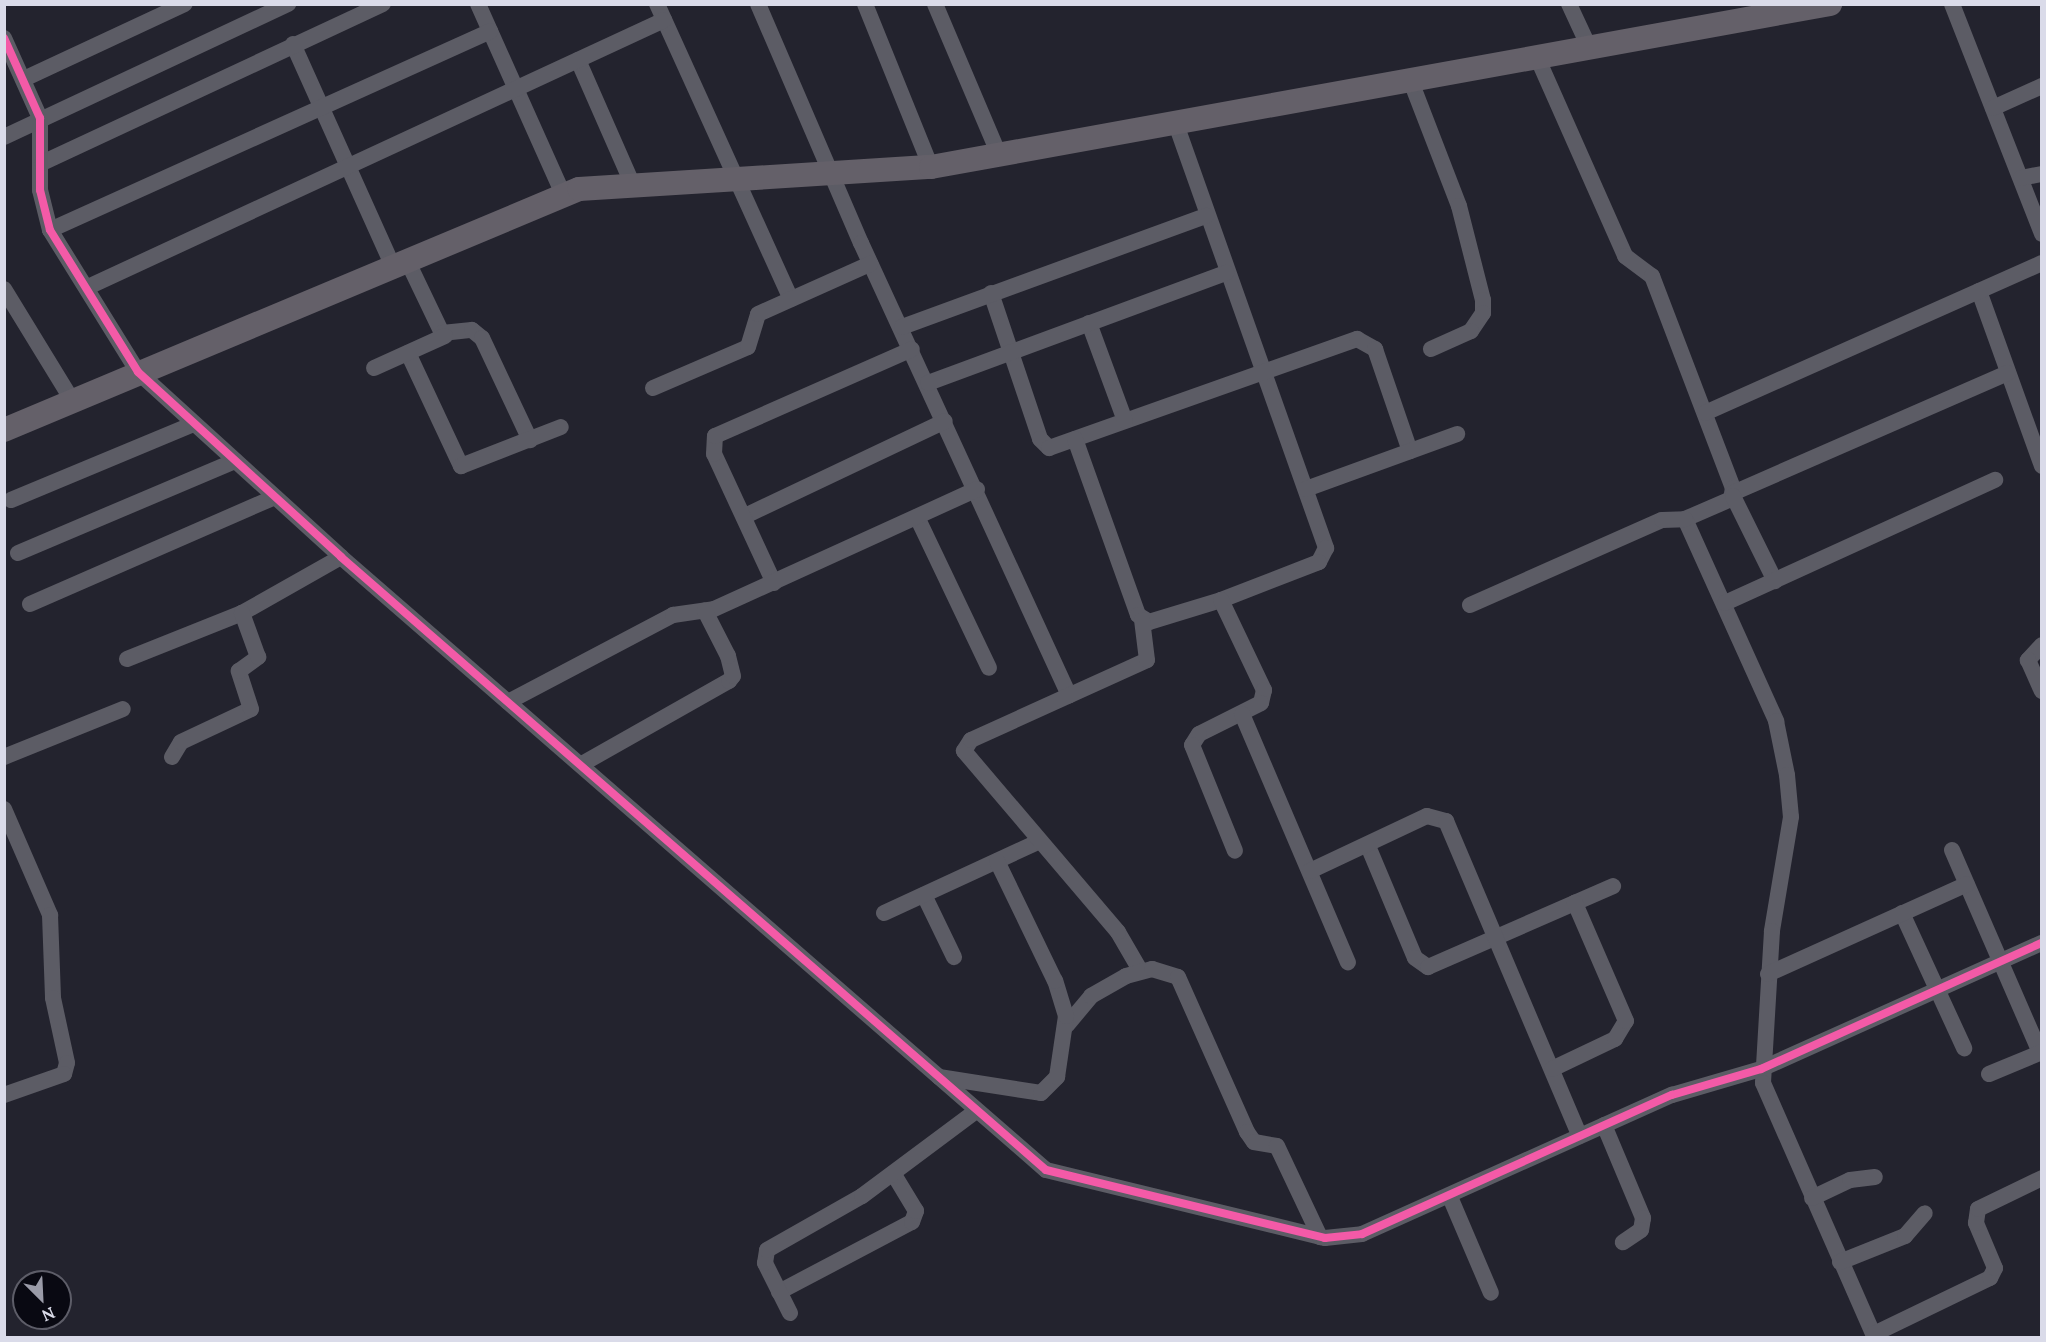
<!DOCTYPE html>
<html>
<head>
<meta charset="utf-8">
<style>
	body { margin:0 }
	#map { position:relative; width:2046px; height:1342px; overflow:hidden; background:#23232e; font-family:Lora,serif }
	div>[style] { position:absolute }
	.street>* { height:16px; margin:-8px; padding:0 8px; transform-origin:8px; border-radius:8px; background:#5c5c65 }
	.secondary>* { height:24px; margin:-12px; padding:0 12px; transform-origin:12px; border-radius:12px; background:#646069 }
	.cycleway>* { height:8px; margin:-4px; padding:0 4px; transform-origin:4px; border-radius:4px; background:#f35aa7 }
	span { translate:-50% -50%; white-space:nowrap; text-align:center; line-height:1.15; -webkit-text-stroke:6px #090912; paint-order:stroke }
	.frame { position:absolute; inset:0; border:6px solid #dadbe9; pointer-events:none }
	.north { position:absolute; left:12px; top:1270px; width:60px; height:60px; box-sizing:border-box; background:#090912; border:2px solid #5d5d68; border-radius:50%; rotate:156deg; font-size:16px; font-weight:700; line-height:24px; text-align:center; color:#dadbe9 }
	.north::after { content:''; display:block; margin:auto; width:21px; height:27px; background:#9a9ba8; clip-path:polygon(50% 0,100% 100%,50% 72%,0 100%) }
</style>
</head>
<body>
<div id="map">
	<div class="street">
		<div style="left:478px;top:4px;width:208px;rotate:65.9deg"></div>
		<div style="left:657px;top:4px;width:324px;rotate:65.6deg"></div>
		<div style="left:758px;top:4px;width:260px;rotate:66.7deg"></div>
		<div style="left:861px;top:243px;width:498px;rotate:65.3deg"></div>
		<div style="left:865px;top:4px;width:176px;rotate:68deg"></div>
		<div style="left:935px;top:4px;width:164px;rotate:67deg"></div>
		<div style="left:1569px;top:4px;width:47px;rotate:65.1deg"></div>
		<div style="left:1952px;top:4px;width:247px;rotate:68.6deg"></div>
		<div style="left:4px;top:38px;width:88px;rotate:65.8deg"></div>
		<div style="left:40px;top:118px;width:72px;rotate:90deg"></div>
		<div style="left:40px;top:190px;width:41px;rotate:76deg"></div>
		<div style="left:50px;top:230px;width:167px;rotate:58.2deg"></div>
		<div style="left:138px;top:372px;width:275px;rotate:42.3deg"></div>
		<div style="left:341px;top:557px;width:934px;rotate:41.01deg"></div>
		<div style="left:1046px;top:1170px;width:287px;rotate:13.7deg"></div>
		<div style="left:1325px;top:1238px;width:37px;rotate:-6deg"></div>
		<div style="left:1362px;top:1234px;width:340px;rotate:-24.2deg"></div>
		<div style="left:1672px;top:1095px;width:93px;rotate:-16.3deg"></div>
		<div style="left:1761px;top:1069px;width:308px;rotate:-24.2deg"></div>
		<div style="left:293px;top:44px;width:241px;rotate:65.8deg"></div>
		<div style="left:1537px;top:57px;width:218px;rotate:66.1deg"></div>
		<div style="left:1625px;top:256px;width:34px;rotate:37deg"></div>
		<div style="left:1652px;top:276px;width:227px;rotate:69.1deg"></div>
		<div style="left:1733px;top:488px;width:11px;rotate:100deg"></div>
		<div style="left:1731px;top:499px;width:50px;rotate:156.5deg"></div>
		<div style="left:1685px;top:519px;width:222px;rotate:65.7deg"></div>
		<div style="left:1776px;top:721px;width:55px;rotate:78.5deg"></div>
		<div style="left:1787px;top:775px;width:42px;rotate:84.6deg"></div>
		<div style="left:1791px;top:817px;width:116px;rotate:99.5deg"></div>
		<div style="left:1772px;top:931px;width:152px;rotate:93.4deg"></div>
		<div style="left:1763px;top:1083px;width:279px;rotate:66.3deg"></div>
		<div style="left:578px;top:60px;width:134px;rotate:66.3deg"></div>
		<div style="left:26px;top:78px;width:175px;rotate:-25deg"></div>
		<div style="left:1410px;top:79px;width:136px;rotate:68.9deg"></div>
		<div style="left:1459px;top:206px;width:97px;rotate:75.7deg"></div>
		<div style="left:1483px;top:300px;width:13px;rotate:90deg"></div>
		<div style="left:1483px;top:313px;width:22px;rotate:124deg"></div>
		<div style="left:1471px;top:331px;width:44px;rotate:155.8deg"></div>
		<div style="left:1993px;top:108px;width:54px;rotate:-24.2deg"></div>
		<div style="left:1177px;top:127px;width:447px;rotate:70.5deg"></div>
		<div style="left:1326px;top:548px;width:16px;rotate:117deg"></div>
		<div style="left:1319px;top:562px;width:105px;rotate:158.8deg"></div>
		<div style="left:4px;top:137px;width:314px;rotate:-25.1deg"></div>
		<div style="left:42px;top:163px;width:376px;rotate:-25deg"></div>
		<div style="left:2021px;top:178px;width:21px;rotate:-11deg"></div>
		<div style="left:50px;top:230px;width:483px;rotate:-24.3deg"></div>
		<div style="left:406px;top:258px;width:83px;rotate:64.4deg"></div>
		<div style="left:442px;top:333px;width:30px;rotate:-6deg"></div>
		<div style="left:472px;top:330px;width:13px;rotate:39deg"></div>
		<div style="left:482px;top:338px;width:113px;rotate:64.8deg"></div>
		<div style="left:88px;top:287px;width:635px;rotate:-24.87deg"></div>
		<div style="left:4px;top:289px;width:130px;rotate:58.5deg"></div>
		<div style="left:1979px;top:291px;width:186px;rotate:70.2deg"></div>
		<div style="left:991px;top:293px;width:154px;rotate:71.4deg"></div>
		<div style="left:1040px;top:439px;width:13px;rotate:45deg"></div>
		<div style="left:1049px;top:448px;width:327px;rotate:-19.5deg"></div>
		<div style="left:1357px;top:339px;width:21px;rotate:29deg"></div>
		<div style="left:1375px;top:349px;width:108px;rotate:71.1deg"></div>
		<div style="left:1089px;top:323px;width:104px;rotate:69.8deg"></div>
		<div style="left:902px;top:327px;width:324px;rotate:-20.1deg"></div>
		<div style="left:408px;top:353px;width:125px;rotate:64.9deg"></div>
		<div style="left:461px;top:466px;width:107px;rotate:-21.3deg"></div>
		<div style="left:374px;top:368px;width:78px;rotate:-24.3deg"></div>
		<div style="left:928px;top:383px;width:318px;rotate:-20.3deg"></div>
		<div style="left:653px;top:388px;width:103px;rotate:-23.3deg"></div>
		<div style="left:748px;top:347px;width:34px;rotate:-73deg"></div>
		<div style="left:758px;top:314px;width:123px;rotate:-24.1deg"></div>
		<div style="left:1705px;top:413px;width:369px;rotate:-24deg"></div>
		<div style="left:1075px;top:439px;width:187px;rotate:70.3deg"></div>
		<div style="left:1138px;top:615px;width:13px;rotate:32deg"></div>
		<div style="left:1149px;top:622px;width:75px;rotate:-17deg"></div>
		<div style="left:1221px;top:600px;width:100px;rotate:64.5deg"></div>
		<div style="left:1264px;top:690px;width:13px;rotate:103deg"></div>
		<div style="left:1261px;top:703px;width:69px;rotate:153.4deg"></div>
		<div style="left:1199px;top:734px;width:13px;rotate:122deg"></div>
		<div style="left:1192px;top:745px;width:114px;rotate:67.9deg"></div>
		<div style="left:1306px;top:489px;width:161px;rotate:-20deg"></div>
		<div style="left:1733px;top:493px;width:300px;rotate:-23.6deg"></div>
		<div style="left:1733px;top:496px;width:95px;rotate:63.7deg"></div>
		<div style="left:11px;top:500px;width:198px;rotate:-22.6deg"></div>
		<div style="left:745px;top:516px;width:221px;rotate:-25.4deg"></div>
		<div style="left:917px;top:517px;width:167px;rotate:64.5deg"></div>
		<div style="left:18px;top:553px;width:236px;rotate:-23deg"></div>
		<div style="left:774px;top:583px;width:142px;rotate:-114.9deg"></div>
		<div style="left:714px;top:454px;width:18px;rotate:-87deg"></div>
		<div style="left:715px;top:436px;width:215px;rotate:-23.8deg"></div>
		<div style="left:1725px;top:603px;width:297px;rotate:-24.5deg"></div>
		<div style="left:30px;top:604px;width:267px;rotate:-23.6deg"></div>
		<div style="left:1470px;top:605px;width:210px;rotate:-23.9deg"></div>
		<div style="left:1662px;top:520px;width:23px;rotate:-2deg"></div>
		<div style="left:2042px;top:645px;width:21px;rotate:133deg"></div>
		<div style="left:2028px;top:660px;width:34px;rotate:66deg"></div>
		<div style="left:127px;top:659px;width:124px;rotate:-21.8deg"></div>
		<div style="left:242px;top:613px;width:114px;rotate:-29.5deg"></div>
		<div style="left:508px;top:702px;width:187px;rotate:-27.8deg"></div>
		<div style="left:673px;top:615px;width:41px;rotate:-8.3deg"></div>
		<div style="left:714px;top:609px;width:289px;rotate:-24.5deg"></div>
		<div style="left:1242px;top:714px;width:270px;rotate:66.9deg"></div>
		<div style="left:4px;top:757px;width:128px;rotate:-22deg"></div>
		<div style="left:172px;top:757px;width:17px;rotate:-59deg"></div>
		<div style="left:181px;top:742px;width:77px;rotate:-25.2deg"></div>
		<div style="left:251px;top:709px;width:40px;rotate:-108deg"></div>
		<div style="left:239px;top:671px;width:24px;rotate:-36deg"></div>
		<div style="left:258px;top:657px;width:47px;rotate:-110deg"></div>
		<div style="left:582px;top:764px;width:169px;rotate:-29.5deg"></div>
		<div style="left:729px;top:681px;width:6px;rotate:-51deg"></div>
		<div style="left:733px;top:676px;width:21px;rotate:-104deg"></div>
		<div style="left:728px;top:656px;width:51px;rotate:-117.1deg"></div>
		<div style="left:4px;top:809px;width:116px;rotate:66.5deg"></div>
		<div style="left:50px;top:915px;width:83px;rotate:87.9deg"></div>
		<div style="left:53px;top:998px;width:66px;rotate:77.8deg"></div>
		<div style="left:67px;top:1063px;width:11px;rotate:105deg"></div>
		<div style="left:64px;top:1074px;width:64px;rotate:160.7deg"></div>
		<div style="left:1368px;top:846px;width:121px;rotate:67.2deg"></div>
		<div style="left:1415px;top:958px;width:16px;rotate:35deg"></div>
		<div style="left:1428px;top:967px;width:202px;rotate:-23.6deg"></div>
		<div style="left:1952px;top:850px;width:220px;rotate:66.5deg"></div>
		<div style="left:1310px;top:871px;width:129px;rotate:-25.2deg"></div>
		<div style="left:1427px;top:816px;width:20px;rotate:15deg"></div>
		<div style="left:1446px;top:821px;width:342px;rotate:67deg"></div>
		<div style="left:924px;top:895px;width:69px;rotate:64.2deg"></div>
		<div style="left:884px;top:913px;width:170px;rotate:-24.8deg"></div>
		<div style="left:1902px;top:913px;width:149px;rotate:65.3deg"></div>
		<div style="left:1140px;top:970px;width:44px;rotate:-120.1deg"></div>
		<div style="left:1118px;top:932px;width:238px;rotate:-130.4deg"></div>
		<div style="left:964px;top:751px;width:13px;rotate:-58deg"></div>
		<div style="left:971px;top:740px;width:193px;rotate:-24.4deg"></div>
		<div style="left:1147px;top:660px;width:40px;rotate:-97.1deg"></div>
		<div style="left:1768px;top:974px;width:218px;rotate:-24.3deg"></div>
		<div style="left:1067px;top:1025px;width:38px;rotate:-50deg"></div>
		<div style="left:1091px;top:996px;width:40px;rotate:-29.7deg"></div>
		<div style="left:1126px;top:976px;width:27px;rotate:-15deg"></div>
		<div style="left:1152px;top:969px;width:27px;rotate:17deg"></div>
		<div style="left:1178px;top:977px;width:170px;rotate:66deg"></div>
		<div style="left:1247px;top:1132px;width:12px;rotate:55deg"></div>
		<div style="left:1254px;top:1142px;width:23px;rotate:10deg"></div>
		<div style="left:1277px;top:1146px;width:101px;rotate:64.7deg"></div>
		<div style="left:1552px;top:1069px;width:70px;rotate:-25.5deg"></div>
		<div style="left:1615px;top:1039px;width:21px;rotate:-59deg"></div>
		<div style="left:1626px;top:1021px;width:129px;rotate:-113.4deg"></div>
		<div style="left:1989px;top:1074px;width:57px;rotate:-22.5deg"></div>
		<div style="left:939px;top:1077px;width:103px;rotate:8.9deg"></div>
		<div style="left:1041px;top:1093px;width:23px;rotate:-45deg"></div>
		<div style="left:1057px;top:1077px;width:62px;rotate:-81.6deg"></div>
		<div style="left:1066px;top:1016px;width:37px;rotate:-107deg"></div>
		<div style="left:1055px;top:981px;width:133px;rotate:-115.8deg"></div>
		<div style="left:1604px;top:1125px;width:101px;rotate:67.2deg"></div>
		<div style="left:1643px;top:1218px;width:12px;rotate:99deg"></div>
		<div style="left:1641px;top:1230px;width:22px;rotate:146deg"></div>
		<div style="left:1450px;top:1197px;width:104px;rotate:66.9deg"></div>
		<div style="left:1812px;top:1198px;width:42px;rotate:-25.3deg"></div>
		<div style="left:1850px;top:1180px;width:25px;rotate:-7deg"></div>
		<div style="left:1840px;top:1262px;width:70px;rotate:-21.8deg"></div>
		<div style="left:1905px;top:1236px;width:30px;rotate:-49deg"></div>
		<div style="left:779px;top:1292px;width:150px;rotate:-27.8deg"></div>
		<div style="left:912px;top:1222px;width:12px;rotate:-70deg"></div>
		<div style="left:916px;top:1211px;width:44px;rotate:-121.2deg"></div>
		<div style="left:790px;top:1313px;width:56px;rotate:-116.6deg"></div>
		<div style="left:765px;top:1263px;width:13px;rotate:-81deg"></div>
		<div style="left:767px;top:1250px;width:109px;rotate:-29.6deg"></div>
		<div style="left:862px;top:1196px;width:142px;rotate:-36.7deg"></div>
		<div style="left:1874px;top:1334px;width:129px;rotate:-25.8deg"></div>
		<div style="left:1990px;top:1278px;width:11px;rotate:-63deg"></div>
		<div style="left:1995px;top:1268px;width:49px;rotate:-112.9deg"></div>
		<div style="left:1976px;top:1223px;width:14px;rotate:-82deg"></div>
		<div style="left:1978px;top:1209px;width:71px;rotate:-25.8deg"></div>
	</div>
	<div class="secondary">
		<div style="left:4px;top:430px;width:623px;rotate:-22.74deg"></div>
		<div style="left:579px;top:189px;width:353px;rotate:-3.6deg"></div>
		<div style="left:931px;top:167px;width:914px;rotate:-10.28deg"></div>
	</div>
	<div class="cycleway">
		<div style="left:4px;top:38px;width:88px;rotate:65.8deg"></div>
		<div style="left:40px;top:118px;width:72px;rotate:90deg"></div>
		<div style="left:40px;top:190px;width:41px;rotate:76deg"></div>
		<div style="left:50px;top:230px;width:167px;rotate:58.2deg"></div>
		<div style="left:138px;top:372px;width:275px;rotate:42.3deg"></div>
		<div style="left:341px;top:557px;width:934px;rotate:41.01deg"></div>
		<div style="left:1046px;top:1170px;width:287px;rotate:13.7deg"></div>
		<div style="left:1325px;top:1238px;width:37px;rotate:-6deg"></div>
		<div style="left:1362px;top:1234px;width:340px;rotate:-24.2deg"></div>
		<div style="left:1672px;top:1095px;width:93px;rotate:-16.3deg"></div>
		<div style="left:1761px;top:1069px;width:308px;rotate:-24.2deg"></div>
	</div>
	<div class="frame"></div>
	<div class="north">N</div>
</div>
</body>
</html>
